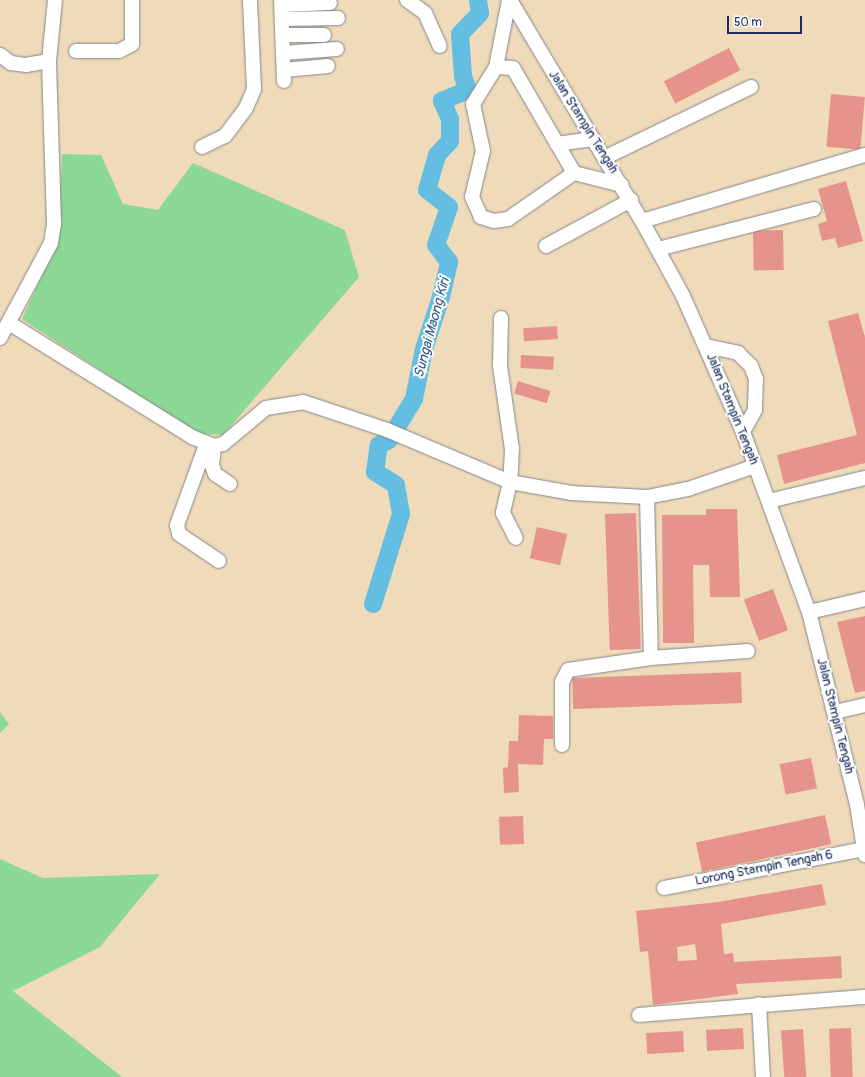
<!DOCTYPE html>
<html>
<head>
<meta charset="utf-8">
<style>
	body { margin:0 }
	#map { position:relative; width:865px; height:1077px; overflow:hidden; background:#efdbb9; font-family:Pangolin,sans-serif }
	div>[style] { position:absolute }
	.green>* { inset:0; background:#8cd895 }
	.river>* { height:18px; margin:-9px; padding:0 9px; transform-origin:9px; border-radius:9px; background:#64bee2 }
	.building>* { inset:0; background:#e6938c; transform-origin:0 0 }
	.roads { filter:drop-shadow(0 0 1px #85858c) drop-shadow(0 0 1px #85858c) }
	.minor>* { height:14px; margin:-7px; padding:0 7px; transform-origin:7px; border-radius:7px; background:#fff }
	span { translate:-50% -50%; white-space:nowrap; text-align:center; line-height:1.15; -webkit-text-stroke:4px #fff; paint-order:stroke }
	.street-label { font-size:13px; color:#1b2f5e }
	.water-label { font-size:14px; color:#315a86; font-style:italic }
	.scale { position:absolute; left:727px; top:16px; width:75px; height:18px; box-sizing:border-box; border:2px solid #1b2f5e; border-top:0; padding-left:5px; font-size:12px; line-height:14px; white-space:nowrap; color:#1b2f5e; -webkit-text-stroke:3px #fff; paint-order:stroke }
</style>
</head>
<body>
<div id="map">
	<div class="green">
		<div style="clip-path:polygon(62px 154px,101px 155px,123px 204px,158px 210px,193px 163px,345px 230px,359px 277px,223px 435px,198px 434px,22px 319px,58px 241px)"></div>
		<div style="clip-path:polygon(0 712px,9px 724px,0 733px)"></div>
		<div style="clip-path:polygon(0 859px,43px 878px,160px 874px,100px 947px,13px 991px,122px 1077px,0 1077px)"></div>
	</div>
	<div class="river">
		<div style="left:373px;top:604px;width:94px;rotate:-72.7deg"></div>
		<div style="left:401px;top:514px;width:29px;rotate:-100deg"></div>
		<div style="left:396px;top:485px;width:25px;rotate:-148deg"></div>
		<div style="left:375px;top:472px;width:27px;rotate:-82deg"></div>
		<div style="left:379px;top:445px;width:11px;rotate:-27deg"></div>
		<div style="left:389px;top:440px;width:48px;rotate:-58.6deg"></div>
		<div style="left:414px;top:399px;width:51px;rotate:-78.7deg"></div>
		<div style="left:424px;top:349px;width:55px;rotate:-71.9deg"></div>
		<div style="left:441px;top:297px;width:36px;rotate:-77deg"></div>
		<div style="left:449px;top:262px;width:21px;rotate:-127deg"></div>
		<div style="left:436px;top:245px;width:40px;rotate:-71.1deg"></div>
		<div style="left:449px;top:207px;width:28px;rotate:-142deg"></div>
		<div style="left:427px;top:190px;width:36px;rotate:-74deg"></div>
		<div style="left:437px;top:155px;width:19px;rotate:-47deg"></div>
		<div style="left:450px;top:141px;width:22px;rotate:-90deg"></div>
		<div style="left:450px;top:119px;width:20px;rotate:-114deg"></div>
		<div style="left:442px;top:101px;width:28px;rotate:-23deg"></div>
		<div style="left:468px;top:90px;width:15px;rotate:-110deg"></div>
		<div style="left:463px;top:76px;width:42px;rotate:-94.1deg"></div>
		<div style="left:460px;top:34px;width:29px;rotate:-46deg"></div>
		<div style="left:480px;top:13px;width:13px;rotate:-99deg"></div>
	</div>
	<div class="building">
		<div style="left:729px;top:48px;width:25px;height:73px;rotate:63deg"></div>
		<div style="left:831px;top:94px;width:34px;height:53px;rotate:5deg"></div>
		<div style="clip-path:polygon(846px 181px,863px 241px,838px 248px,835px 238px,822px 241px,818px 224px,827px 221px,818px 189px)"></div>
		<div style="left:783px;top:230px;width:40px;height:30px;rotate:89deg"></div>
		<div style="clip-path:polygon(858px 313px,865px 337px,865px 463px,784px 484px,777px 455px,857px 435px,828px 321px)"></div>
		<div style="left:557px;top:326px;width:13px;height:34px;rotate:86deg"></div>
		<div style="left:521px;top:355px;width:33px;height:13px;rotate:3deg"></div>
		<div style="left:518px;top:381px;width:34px;height:13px;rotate:17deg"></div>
		<div style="clip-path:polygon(706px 509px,737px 509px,740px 597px,710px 597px,709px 565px,693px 565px,694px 643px,663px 643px,662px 515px,706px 515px)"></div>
		<div style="left:636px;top:513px;width:136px;height:31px;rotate:88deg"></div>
		<div style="left:537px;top:527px;width:31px;height:32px;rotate:13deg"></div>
		<div style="left:773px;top:589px;width:44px;height:31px;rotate:70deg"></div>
		<div style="clip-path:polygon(865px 616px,865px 691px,855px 693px,837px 622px)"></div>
		<div style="left:741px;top:672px;width:31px;height:169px;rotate:88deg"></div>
		<div style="clip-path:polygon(519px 715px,553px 716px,553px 739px,544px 739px,543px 765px,518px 764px,519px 792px,504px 793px,503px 768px,508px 767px,509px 741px,518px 741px)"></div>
		<div style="left:811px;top:758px;width:31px;height:32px;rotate:79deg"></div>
		<div style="left:825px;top:815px;width:30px;height:132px;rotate:78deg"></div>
		<div style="left:523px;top:816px;width:28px;height:24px;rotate:88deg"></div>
		<div style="clip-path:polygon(evenodd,822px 884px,826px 905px,721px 924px,724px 954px,733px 953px,734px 962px,841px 956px,842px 978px,736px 984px,738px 994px,653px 1005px,648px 951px,640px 952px,636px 911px,718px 902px,822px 884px,695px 944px,697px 960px,678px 961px,677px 947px,695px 944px)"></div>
		<div style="left:743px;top:1028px;width:21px;height:37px;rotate:87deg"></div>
		<div style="left:851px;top:1028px;width:49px;height:22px;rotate:88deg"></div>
		<div style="left:803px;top:1029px;width:48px;height:22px;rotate:86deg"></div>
		<div style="left:683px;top:1031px;width:21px;height:37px;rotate:87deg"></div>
	</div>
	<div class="roads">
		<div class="minor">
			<div style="left:281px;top:0;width:81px;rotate:87.9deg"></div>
			<div style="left:407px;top:0;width:22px;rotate:36deg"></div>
			<div style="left:425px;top:13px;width:36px;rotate:66deg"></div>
			<div style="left:510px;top:0;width:257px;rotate:59.2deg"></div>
			<div style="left:642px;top:221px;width:85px;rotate:61.3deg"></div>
			<div style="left:683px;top:296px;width:149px;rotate:66.2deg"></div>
			<div style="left:743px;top:432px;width:192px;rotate:69.9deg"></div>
			<div style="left:809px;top:612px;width:199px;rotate:76deg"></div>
			<div style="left:857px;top:805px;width:51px;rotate:80.9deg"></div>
			<div style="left:282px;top:5px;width:48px;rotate:-2.4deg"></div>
			<div style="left:282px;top:19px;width:56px;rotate:-1deg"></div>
			<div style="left:283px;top:35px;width:41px"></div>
			<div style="left:76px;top:51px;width:43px"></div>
			<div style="left:119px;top:51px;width:15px;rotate:-28deg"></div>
			<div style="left:132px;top:44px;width:44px;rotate:-90deg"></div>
			<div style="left:283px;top:53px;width:54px;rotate:-4.2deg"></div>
			<div style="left:0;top:55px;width:14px;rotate:36deg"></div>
			<div style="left:11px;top:63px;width:15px;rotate:8deg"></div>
			<div style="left:26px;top:65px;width:23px;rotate:-10deg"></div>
			<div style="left:496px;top:67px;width:17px;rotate:3deg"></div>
			<div style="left:513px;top:68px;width:121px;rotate:59.8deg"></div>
			<div style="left:574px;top:173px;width:80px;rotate:145.1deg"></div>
			<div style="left:508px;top:219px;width:14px;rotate:172deg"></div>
			<div style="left:494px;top:221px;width:14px;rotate:-163deg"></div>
			<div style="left:481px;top:217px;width:22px;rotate:-114deg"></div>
			<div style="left:472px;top:197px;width:47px;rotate:-76.6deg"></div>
			<div style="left:483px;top:151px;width:48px;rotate:-102deg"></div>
			<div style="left:473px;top:104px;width:44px;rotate:-58.1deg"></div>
			<div style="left:496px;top:67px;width:68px;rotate:-79deg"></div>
			<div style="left:284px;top:70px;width:44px;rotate:-5.2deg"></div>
			<div style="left:557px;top:144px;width:36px;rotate:-8deg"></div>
			<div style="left:202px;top:147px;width:25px;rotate:-26deg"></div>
			<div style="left:225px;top:136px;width:35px;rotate:-53deg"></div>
			<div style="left:246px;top:108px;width:21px;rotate:-67deg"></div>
			<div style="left:254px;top:89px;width:89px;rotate:-92.6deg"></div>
			<div style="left:606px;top:157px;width:161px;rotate:-25.8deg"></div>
			<div style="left:574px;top:173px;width:49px;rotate:14deg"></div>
			<div style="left:642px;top:221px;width:233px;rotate:-16.5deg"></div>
			<div style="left:546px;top:246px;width:97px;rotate:-28.4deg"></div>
			<div style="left:658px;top:249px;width:161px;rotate:-14.4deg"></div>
			<div style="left:501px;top:318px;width:48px;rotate:91.2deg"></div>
			<div style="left:500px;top:366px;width:84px;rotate:81.8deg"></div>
			<div style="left:512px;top:449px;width:33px;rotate:93deg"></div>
			<div style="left:510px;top:482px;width:32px;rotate:103deg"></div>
			<div style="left:503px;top:513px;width:28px;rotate:63deg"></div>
			<div style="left:9px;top:323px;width:216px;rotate:31.9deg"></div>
			<div style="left:192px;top:437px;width:24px;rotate:22deg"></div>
			<div style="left:214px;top:446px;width:9px;rotate:-13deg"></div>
			<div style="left:223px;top:444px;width:56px;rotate:-39.9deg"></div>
			<div style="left:266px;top:408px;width:37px;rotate:-9deg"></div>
			<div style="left:303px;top:402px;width:89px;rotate:18.4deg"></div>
			<div style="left:387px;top:430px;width:134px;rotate:22.9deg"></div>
			<div style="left:510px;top:482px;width:62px;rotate:10.2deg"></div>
			<div style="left:571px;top:493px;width:76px;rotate:3deg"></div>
			<div style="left:647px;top:497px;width:42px;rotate:-11deg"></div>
			<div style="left:688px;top:489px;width:71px;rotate:-18.9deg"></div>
			<div style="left:0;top:338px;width:108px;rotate:-61.8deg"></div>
			<div style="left:51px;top:243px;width:20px;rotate:-81deg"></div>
			<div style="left:54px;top:223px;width:162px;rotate:-91.8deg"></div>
			<div style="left:49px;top:61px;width:61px;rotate:-84.4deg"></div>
			<div style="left:706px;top:346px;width:33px;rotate:12deg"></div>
			<div style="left:738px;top:353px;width:18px;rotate:45deg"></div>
			<div style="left:751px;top:366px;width:14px;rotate:69deg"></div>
			<div style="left:756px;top:379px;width:31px;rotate:92deg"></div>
			<div style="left:755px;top:410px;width:25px;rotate:119deg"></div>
			<div style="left:206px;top:445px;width:85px;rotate:109.9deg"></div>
			<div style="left:177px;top:525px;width:9px;rotate:77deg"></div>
			<div style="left:179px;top:534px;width:48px;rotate:34deg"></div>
			<div style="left:214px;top:446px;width:19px;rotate:96deg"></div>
			<div style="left:212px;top:465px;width:9px;rotate:72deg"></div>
			<div style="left:215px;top:474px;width:18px;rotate:34deg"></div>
			<div style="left:647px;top:497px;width:161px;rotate:88.6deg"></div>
			<div style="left:769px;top:501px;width:99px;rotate:-13.5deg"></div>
			<div style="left:809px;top:612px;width:57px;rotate:-13.1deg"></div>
			<div style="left:835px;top:712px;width:31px;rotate:-13deg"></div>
			<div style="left:562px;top:745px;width:63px;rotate:-90deg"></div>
			<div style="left:562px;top:682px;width:13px;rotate:-63deg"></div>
			<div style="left:568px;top:670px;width:84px;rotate:-8.2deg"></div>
			<div style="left:651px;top:658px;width:97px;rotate:-4.1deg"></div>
			<div style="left:664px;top:888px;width:204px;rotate:-11deg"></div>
			<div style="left:759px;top:1004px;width:73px;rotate:86.9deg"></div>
			<div style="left:639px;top:1015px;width:227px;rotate:-4.6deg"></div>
		</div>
	</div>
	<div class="street-label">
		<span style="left:583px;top:122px;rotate:58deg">Jalan Stampin Tengah</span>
		<span style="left:732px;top:409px;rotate:68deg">Jalan Stampin Tengah</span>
		<span style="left:835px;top:716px;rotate:76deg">Jalan Stampin Tengah</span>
		<span style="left:764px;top:868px;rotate:-11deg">Lorong Stampin Tengah 6</span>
	</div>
	<div class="water-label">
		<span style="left:432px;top:328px;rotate:-75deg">Sungai Maong Kiri</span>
	</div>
	<div class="scale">50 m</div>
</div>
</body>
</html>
